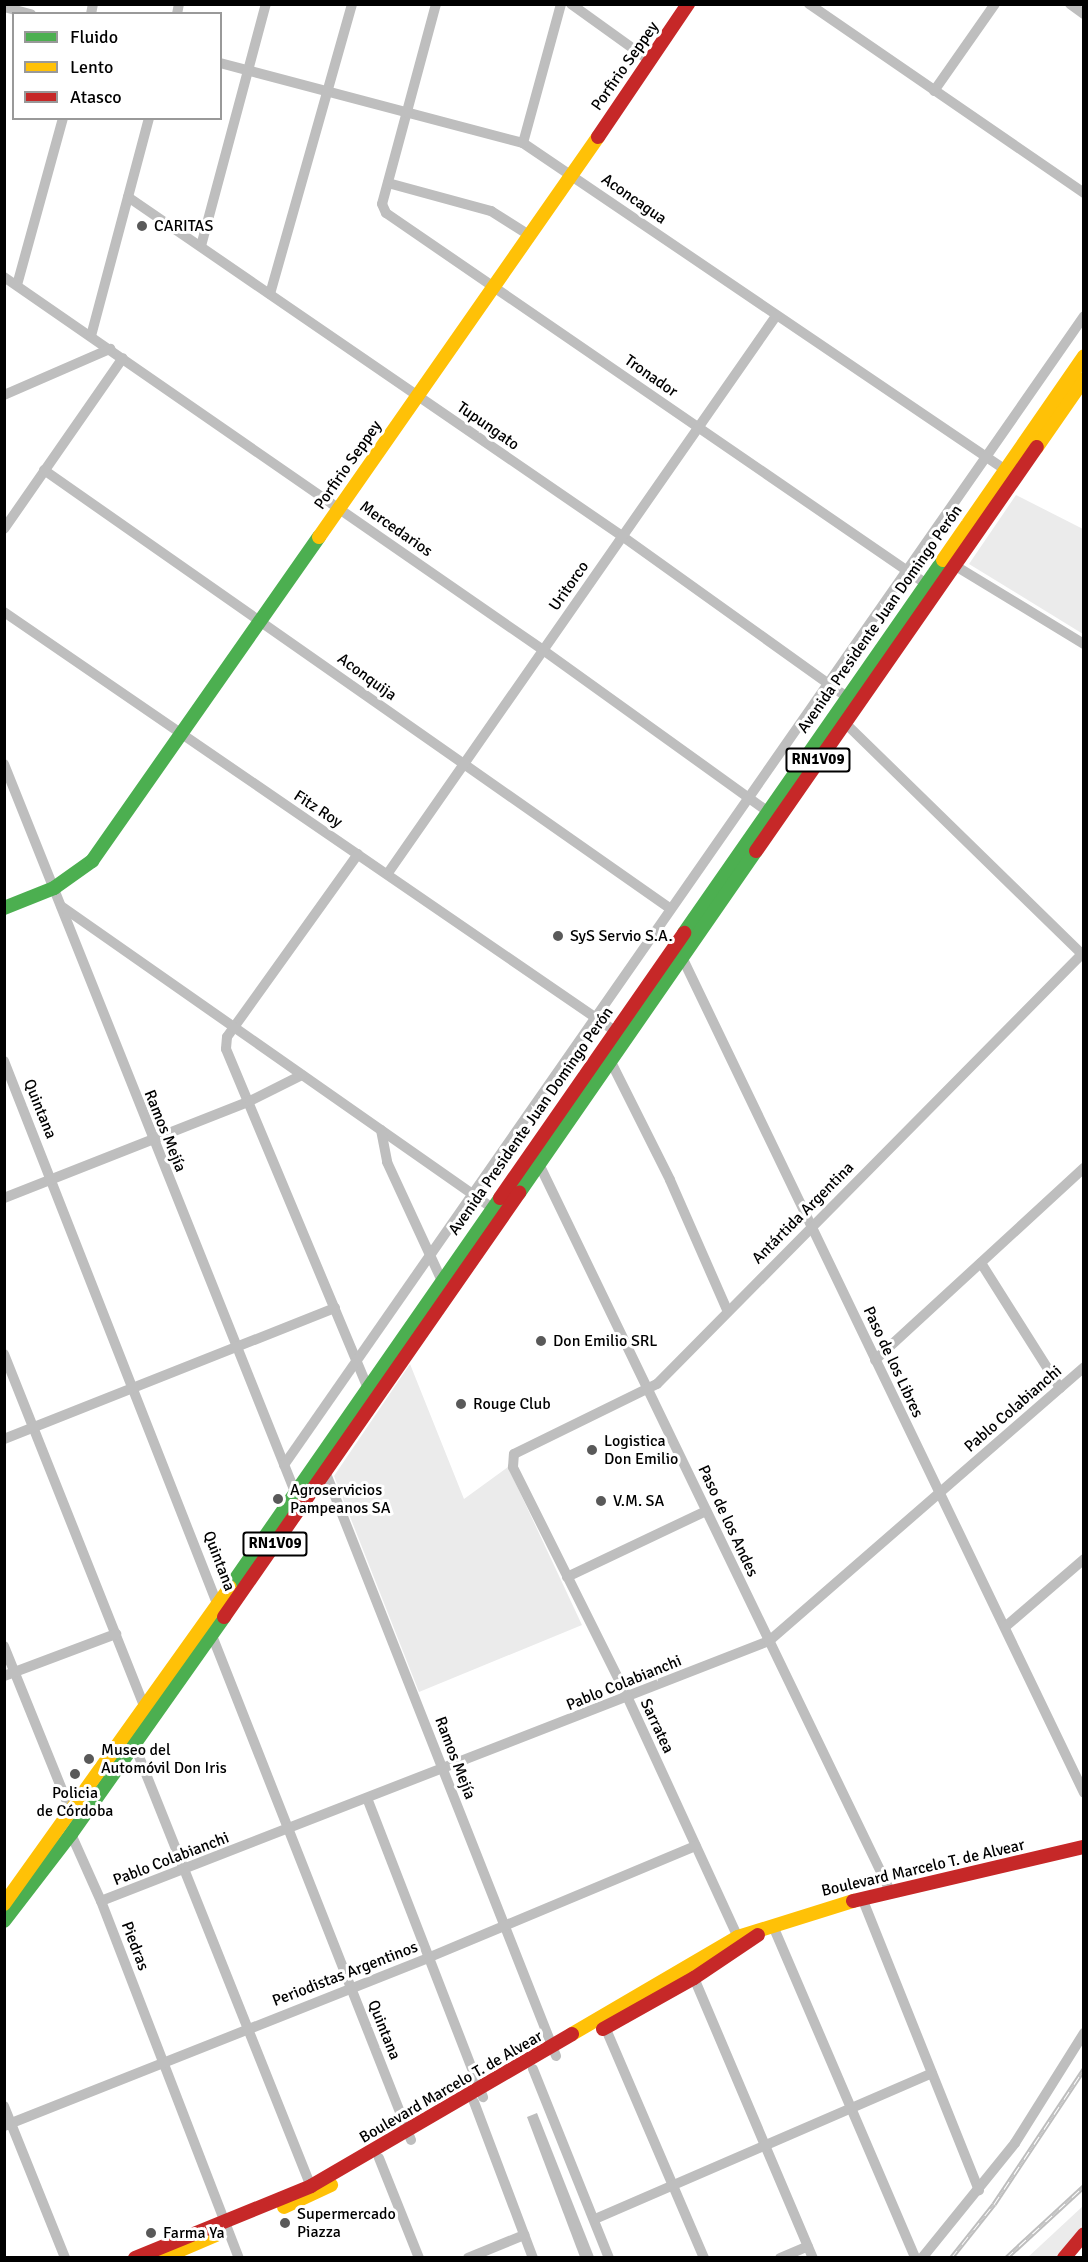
<!DOCTYPE html>
<html>
<head>
<meta charset="utf-8">
<style>
	body { margin:0 }
	#map { position:relative; width:1088px; height:2262px; overflow:hidden; background:#fff; font-family:Signika,sans-serif }
	div>[style] { position:absolute }
	.green>* { inset:0; background:#ebebeb }
	.water>* { inset:0; background:#bdbdbd }
	.street>* { height:10px; margin:-5px; padding:0 5px; transform-origin:5px; border-radius:5px; background:#bebebe }
	.fast>* { height:14px; margin:-7px; padding:0 7px; transform-origin:7px; border-radius:7px; background:#4caf50 }
	.slow>* { height:14px; margin:-7px; padding:0 7px; transform-origin:7px; border-radius:7px; background:#ffc107 }
	.jam>* { height:14px; margin:-7px; padding:0 7px; transform-origin:7px; border-radius:7px; background:#c62828 }
	.rail>* { height:5px; margin-top:-2.5px; transform-origin:0; background:repeating-linear-gradient(90deg,#fff 0 9px,#bebebe 0 18px); box-sizing:border-box; border-block:2px solid #bebebe }
	.dots>* { width:16px; height:16px; translate:-50% -50%; box-sizing:border-box; border:3px solid #fff; border-radius:50% }
	span { translate:-50% -50%; white-space:nowrap; text-align:center; line-height:1.15; -webkit-text-stroke:6px #fff; paint-order:stroke }
	.shield-label span { padding:2px 4px; background:#fff; border:2px solid; border-radius:4px; -webkit-text-stroke-width:0 }
	.shield-label { font-size:15px; color:#000; font-weight:700 }
	.street-label { font-size:16px; color:#000 }
	.poi-label { font-size:16px; color:#000 }
	.left { translate:0 -50%; text-align:left }
	.frame { position:absolute; inset:0; border:6px solid #000; pointer-events:none }
	.legend { position:absolute; left:12px; top:12px; width:210px; height:108px; box-sizing:border-box; background:#fff; border:2px solid #999; margin:0; padding:8px 10px; list-style:none; font-size:18px; color:#000 }
	.legend li { display:flex; align-items:center; gap:12px; height:30px }
	.legend b { width:30px; border:2px solid #999 }
</style>
</head>
<body>
<div id="map">
	<div class="green">
		<div style="clip-path:polygon(1016px 495px,1083px 529px,1083px 634px,969px 564px)"></div>
		<div style="clip-path:polygon(410px 1364px,464px 1499px,508px 1467px,582px 1625px,419px 1692px,334px 1476px)"></div>
		<div style="clip-path:polygon(1083px 2206px,1083px 2225px,1056px 2257px,1027px 2258px)"></div>
	</div>
	<div class="water">
		<div style="clip-path:polygon(537px 2113px,594px 2257px,580px 2257px,527px 2117px)"></div>
	</div>
	<div class="street">
		<div style="left:436px;top:4px;width:207px;rotate:105.1deg"></div>
		<div style="left:382px;top:204px;width:10px;rotate:66deg"></div>
		<div style="left:386px;top:213px;width:654px;rotate:34.47deg"></div>
		<div style="left:571px;top:4px;width:96px;rotate:35.7deg"></div>
		<div style="left:809px;top:4px;width:334px;rotate:34.5deg"></div>
		<div style="left:1070px;top:4px;width:17px;rotate:36deg"></div>
		<div style="left:4px;top:7px;width:28px;rotate:15deg"></div>
		<div style="left:91px;top:14px;width:10px;rotate:-79deg"></div>
		<div style="left:177px;top:14px;width:10px;rotate:-79deg"></div>
		<div style="left:220px;top:63px;width:313px;rotate:14.8deg"></div>
		<div style="left:523px;top:143px;width:581px;rotate:34.13deg"></div>
		<div style="left:934px;top:91px;width:106px;rotate:-55deg"></div>
		<div style="left:523px;top:143px;width:144px;rotate:-74.7deg"></div>
		<div style="left:388px;top:183px;width:107px;rotate:15.2deg"></div>
		<div style="left:491px;top:211px;width:45px;rotate:32.3deg"></div>
		<div style="left:128px;top:197px;width:599px;rotate:34.46deg"></div>
		<div style="left:622px;top:536px;width:277px;rotate:35.6deg"></div>
		<div style="left:201px;top:246px;width:251px;rotate:-75deg"></div>
		<div style="left:4px;top:277px;width:655px;rotate:34.68deg"></div>
		<div style="left:543px;top:650px;width:276px;rotate:35.7deg"></div>
		<div style="left:17px;top:285px;width:173px;rotate:-74.6deg"></div>
		<div style="left:270px;top:294px;width:301px;rotate:-74.2deg"></div>
		<div style="left:91px;top:336px;width:226px;rotate:-75.1deg"></div>
		<div style="left:4px;top:395px;width:116px;rotate:-23.5deg"></div>
		<div style="left:44px;top:470px;width:765px;rotate:35deg"></div>
		<div style="left:4px;top:529px;width:208px;rotate:-55.2deg"></div>
		<div style="left:954px;top:565px;width:152px;rotate:31.3deg"></div>
		<div style="left:4px;top:612px;width:741px;rotate:34.44deg"></div>
		<div style="left:841px;top:719px;width:339px;rotate:44.3deg"></div>
		<div style="left:4px;top:764px;width:789px;rotate:68.21deg"></div>
		<div style="left:358px;top:854px;width:225px;rotate:125.6deg"></div>
		<div style="left:227px;top:1037px;width:12px;rotate:95deg"></div>
		<div style="left:226px;top:1049px;width:365px;rotate:67.3deg"></div>
		<div style="left:388px;top:873px;width:679px;rotate:-55.14deg"></div>
		<div style="left:61px;top:906px;width:525px;rotate:34.99deg"></div>
		<div style="left:680px;top:953px;width:932px;rotate:64.31deg"></div>
		<div style="left:610px;top:1060px;width:134px;rotate:63.4deg"></div>
		<div style="left:670px;top:1180px;width:142px;rotate:66.3deg"></div>
		<div style="left:4px;top:1061px;width:586px;rotate:68.56deg"></div>
		<div style="left:381px;top:1130px;width:33px;rotate:79deg"></div>
		<div style="left:387px;top:1162px;width:129px;rotate:65.2deg"></div>
		<div style="left:538px;top:1162px;width:812px;rotate:64.22deg"></div>
		<div style="left:4px;top:1198px;width:264px;rotate:-21.5deg"></div>
		<div style="left:250px;top:1101px;width:58px;rotate:-26.6deg"></div>
		<div style="left:981px;top:1263px;width:148px;rotate:57.7deg"></div>
		<div style="left:4px;top:1354px;width:381px;rotate:68.3deg"></div>
		<div style="left:875px;top:1360px;width:284px;rotate:-42.6deg"></div>
		<div style="left:4px;top:1439px;width:356px;rotate:-21.6deg"></div>
		<div style="left:284px;top:1465px;width:1400px;rotate:-55.15deg"></div>
		<div style="left:325px;top:1471px;width:629px;rotate:68.45deg"></div>
		<div style="left:567px;top:1577px;width:154px;rotate:-25.4deg"></div>
		<div style="left:1005px;top:1627px;width:104px;rotate:-40.7deg"></div>
		<div style="left:211px;top:1633px;width:545px;rotate:68.47deg"></div>
		<div style="left:4px;top:1646px;width:181px;rotate:68deg"></div>
		<div style="left:72px;top:1814px;width:20px;rotate:93deg"></div>
		<div style="left:71px;top:1834px;width:73px;rotate:65.9deg"></div>
		<div style="left:101px;top:1901px;width:383px;rotate:68.9deg"></div>
		<div style="left:4px;top:1676px;width:120px;rotate:-20.6deg"></div>
		<div style="left:134px;top:1744px;width:482px;rotate:68.2deg"></div>
		<div style="left:367px;top:1798px;width:321px;rotate:68.8deg"></div>
		<div style="left:862px;top:1898px;width:315px;rotate:68.2deg"></div>
		<div style="left:101px;top:1901px;width:717px;rotate:-21.27deg"></div>
		<div style="left:769px;top:1641px;width:417px;rotate:-41deg"></div>
		<div style="left:773px;top:1926px;width:361px;rotate:66.8deg"></div>
		<div style="left:741px;top:1944px;width:271px;rotate:-114.7deg"></div>
		<div style="left:628px;top:1698px;width:258px;rotate:-116.5deg"></div>
		<div style="left:513px;top:1467px;width:13px;rotate:-86deg"></div>
		<div style="left:514px;top:1454px;width:159px;rotate:-26.1deg"></div>
		<div style="left:657px;top:1384px;width:607px;rotate:-45.33deg"></div>
		<div style="left:694px;top:1978px;width:304px;rotate:67deg"></div>
		<div style="left:605px;top:2027px;width:251px;rotate:66.8deg"></div>
		<div style="left:533px;top:2069px;width:204px;rotate:68.1deg"></div>
		<div style="left:474px;top:2102px;width:167px;rotate:69.3deg"></div>
		<div style="left:4px;top:2106px;width:164px;rotate:68.1deg"></div>
		<div style="left:4px;top:2126px;width:458px;rotate:-21.6deg"></div>
		<div style="left:430px;top:1957px;width:288px;rotate:-22.7deg"></div>
		<div style="left:379px;top:2158px;width:108px;rotate:68.2deg"></div>
		<div style="left:595px;top:2219px;width:367px;rotate:-23.4deg"></div>
		<div style="left:468px;top:2258px;width:61px;rotate:-22.3deg"></div>
		<div style="left:780px;top:2258px;width:30px;rotate:-23deg"></div>
		<div style="left:922px;top:2258px;width:148px;rotate:-51deg"></div>
		<div style="left:1015px;top:2143px;width:130px;rotate:-57.9deg"></div>
	</div>
	<div class="fast">
		<div style="left:4px;top:908px;width:54px;rotate:-21.8deg"></div>
		<div style="left:54px;top:888px;width:47px;rotate:-35.4deg"></div>
		<div style="left:92px;top:861px;width:396px;rotate:-55deg"></div>
		<div style="left:684px;top:933px;width:454px;rotate:-55.2deg"></div>
		<div style="left:519px;top:1193px;width:416px;rotate:-55.3deg"></div>
		<div style="left:230px;top:1587px;width:474px;rotate:-55.2deg"></div>
		<div style="left:4px;top:1921px;width:110px;rotate:-52.4deg"></div>
		<div style="left:71px;top:1834px;width:266px;rotate:-54.8deg"></div>
	</div>
	<div class="slow">
		<div style="left:1037px;top:447px;width:83px;rotate:-55.3deg"></div>
		<div style="left:319px;top:537px;width:488px;rotate:-55.1deg"></div>
		<div style="left:943px;top:560px;width:248px;rotate:-55.3deg"></div>
		<div style="left:4px;top:1904px;width:389px;rotate:-54.5deg"></div>
		<div style="left:572px;top:2034px;width:192px;rotate:-30.3deg"></div>
		<div style="left:738px;top:1937px;width:121px;rotate:-17.4deg"></div>
		<div style="left:284px;top:2207px;width:52px;rotate:-25.1deg"></div>
		<div style="left:162px;top:2258px;width:59px;rotate:-23.1deg"></div>
	</div>
	<div class="jam">
		<div style="left:598px;top:137px;width:161px;rotate:-55.9deg"></div>
		<div style="left:756px;top:851px;width:492px;rotate:-55.2deg"></div>
		<div style="left:500px;top:1198px;width:323px;rotate:-55.2deg"></div>
		<div style="left:224px;top:1617px;width:517px;rotate:-55.17deg"></div>
		<div style="left:853px;top:1901px;width:237px;rotate:-13.2deg"></div>
		<div style="left:603px;top:2029px;width:104px;rotate:-29.3deg"></div>
		<div style="left:694px;top:1978px;width:77px;rotate:-33.9deg"></div>
		<div style="left:135px;top:2258px;width:190px;rotate:-22.2deg"></div>
		<div style="left:311px;top:2186px;width:302px;rotate:-30.2deg"></div>
		<div style="left:1064px;top:2258px;width:31px;rotate:-50deg"></div>
	</div>
	<div class="rail">
		<div style="left:951px;top:2258px;width:69px;rotate:-51.5deg"></div>
		<div style="left:994px;top:2204px;width:162px;rotate:-56.3deg"></div>
		<div style="left:1006px;top:2258px;width:106px;rotate:-42.7deg"></div>
	</div>
	<div class="dots">
		<div style="left:142px;top:226px;background:#595959"></div>
		<div style="left:558px;top:936px;background:#595959"></div>
		<div style="left:541px;top:1341px;background:#595959"></div>
		<div style="left:461px;top:1404px;background:#595959"></div>
		<div style="left:592px;top:1450px;background:#595959"></div>
		<div style="left:278px;top:1499px;background:#595959"></div>
		<div style="left:601px;top:1501px;background:#595959"></div>
		<div style="left:89px;top:1759px;background:#595959"></div>
		<div style="left:75px;top:1774px;background:#595959"></div>
		<div style="left:285px;top:2223px;background:#595959"></div>
		<div style="left:151px;top:2233px;background:#595959"></div>
	</div>
	<div class="shield-label">
		<span style="left:818px;top:760px">RN1V09</span>
		<span style="left:275px;top:1544px">RN1V09</span>
	</div>
	<div class="street-label">
		<span style="left:625px;top:66px;rotate:-55deg">Porfirio Seppey</span>
		<span style="left:634px;top:199px;rotate:35deg">Aconcagua</span>
		<span style="left:651px;top:376px;rotate:35deg">Tronador</span>
		<span style="left:488px;top:426px;rotate:35deg">Tupungato</span>
		<span style="left:348px;top:465px;rotate:-55deg">Porfirio Seppey</span>
		<span style="left:396px;top:529px;rotate:35deg">Mercedarios</span>
		<span style="left:569px;top:586px;rotate:-55deg">Uritorco</span>
		<span style="left:880px;top:619px;rotate:-55deg">Avenida Presidente Juan Domingo Perón</span>
		<span style="left:367px;top:677px;rotate:36deg">Aconquija</span>
		<span style="left:318px;top:809px;rotate:33deg">Fitz Roy</span>
		<span style="left:40px;top:1109px;rotate:68deg">Quintana</span>
		<span style="left:531px;top:1121px;rotate:-55deg">Avenida Presidente Juan Domingo Perón</span>
		<span style="left:165px;top:1131px;rotate:68deg">Ramos Mejía</span>
		<span style="left:803px;top:1213px;rotate:-45deg">Antártida Argentina</span>
		<span style="left:893px;top:1362px;rotate:65deg">Paso de los Libres</span>
		<span style="left:1013px;top:1409px;rotate:-41deg">Pablo Colabianchi</span>
		<span style="left:728px;top:1521px;rotate:65deg">Paso de los Andes</span>
		<span style="left:219px;top:1561px;rotate:69deg">Quintana</span>
		<span style="left:624px;top:1683px;rotate:-22deg">Pablo Colabianchi</span>
		<span style="left:657px;top:1726px;rotate:65deg">Sarratea</span>
		<span style="left:455px;top:1758px;rotate:69deg">Ramos Mejía</span>
		<span style="left:171px;top:1859px;rotate:-21deg">Pablo Colabianchi</span>
		<span style="left:923px;top:1868px;rotate:-13deg">Boulevard Marcelo T. de Alvear</span>
		<span style="left:135px;top:1946px;rotate:69deg">Piedras</span>
		<span style="left:345px;top:1974px;rotate:-21deg">Periodistas Argentinos</span>
		<span style="left:384px;top:2030px;rotate:68deg">Quintana</span>
		<span style="left:451px;top:2087px;rotate:-30deg">Boulevard Marcelo T. de Alvear</span>
	</div>
	<div class="poi-label">
		<span class="left" style="left:154px;top:226px">CARITAS</span>
		<span class="left" style="left:570px;top:936px">SyS Servio S.A.</span>
		<span class="left" style="left:553px;top:1341px">Don Emilio SRL</span>
		<span class="left" style="left:473px;top:1404px">Rouge Club</span>
		<span class="left" style="left:604px;top:1450px">Logistica<br>Don Emilio</span>
		<span class="left" style="left:290px;top:1499px">Agroservicios<br>Pampeanos SA</span>
		<span class="left" style="left:613px;top:1501px">V.M. SA</span>
		<span class="left" style="left:101px;top:1759px">Museo del<br>Automóvil Don Iris</span>
		<span style="left:75px;top:1802px">Policia<br>de Córdoba</span>
		<span class="left" style="left:297px;top:2223px">Supermercado<br>Piazza</span>
		<span class="left" style="left:163px;top:2233px">Farma Ya</span>
	</div>
	<div class="frame"></div>
	<ul class="legend">
	<li><b style="height:8px;background:#4caf50"></b>Fluido</li>
	<li><b style="height:8px;background:#ffc107"></b>Lento</li>
	<li><b style="height:8px;background:#c62828"></b>Atasco</li>
	</ul>
</div>
</body>
</html>
